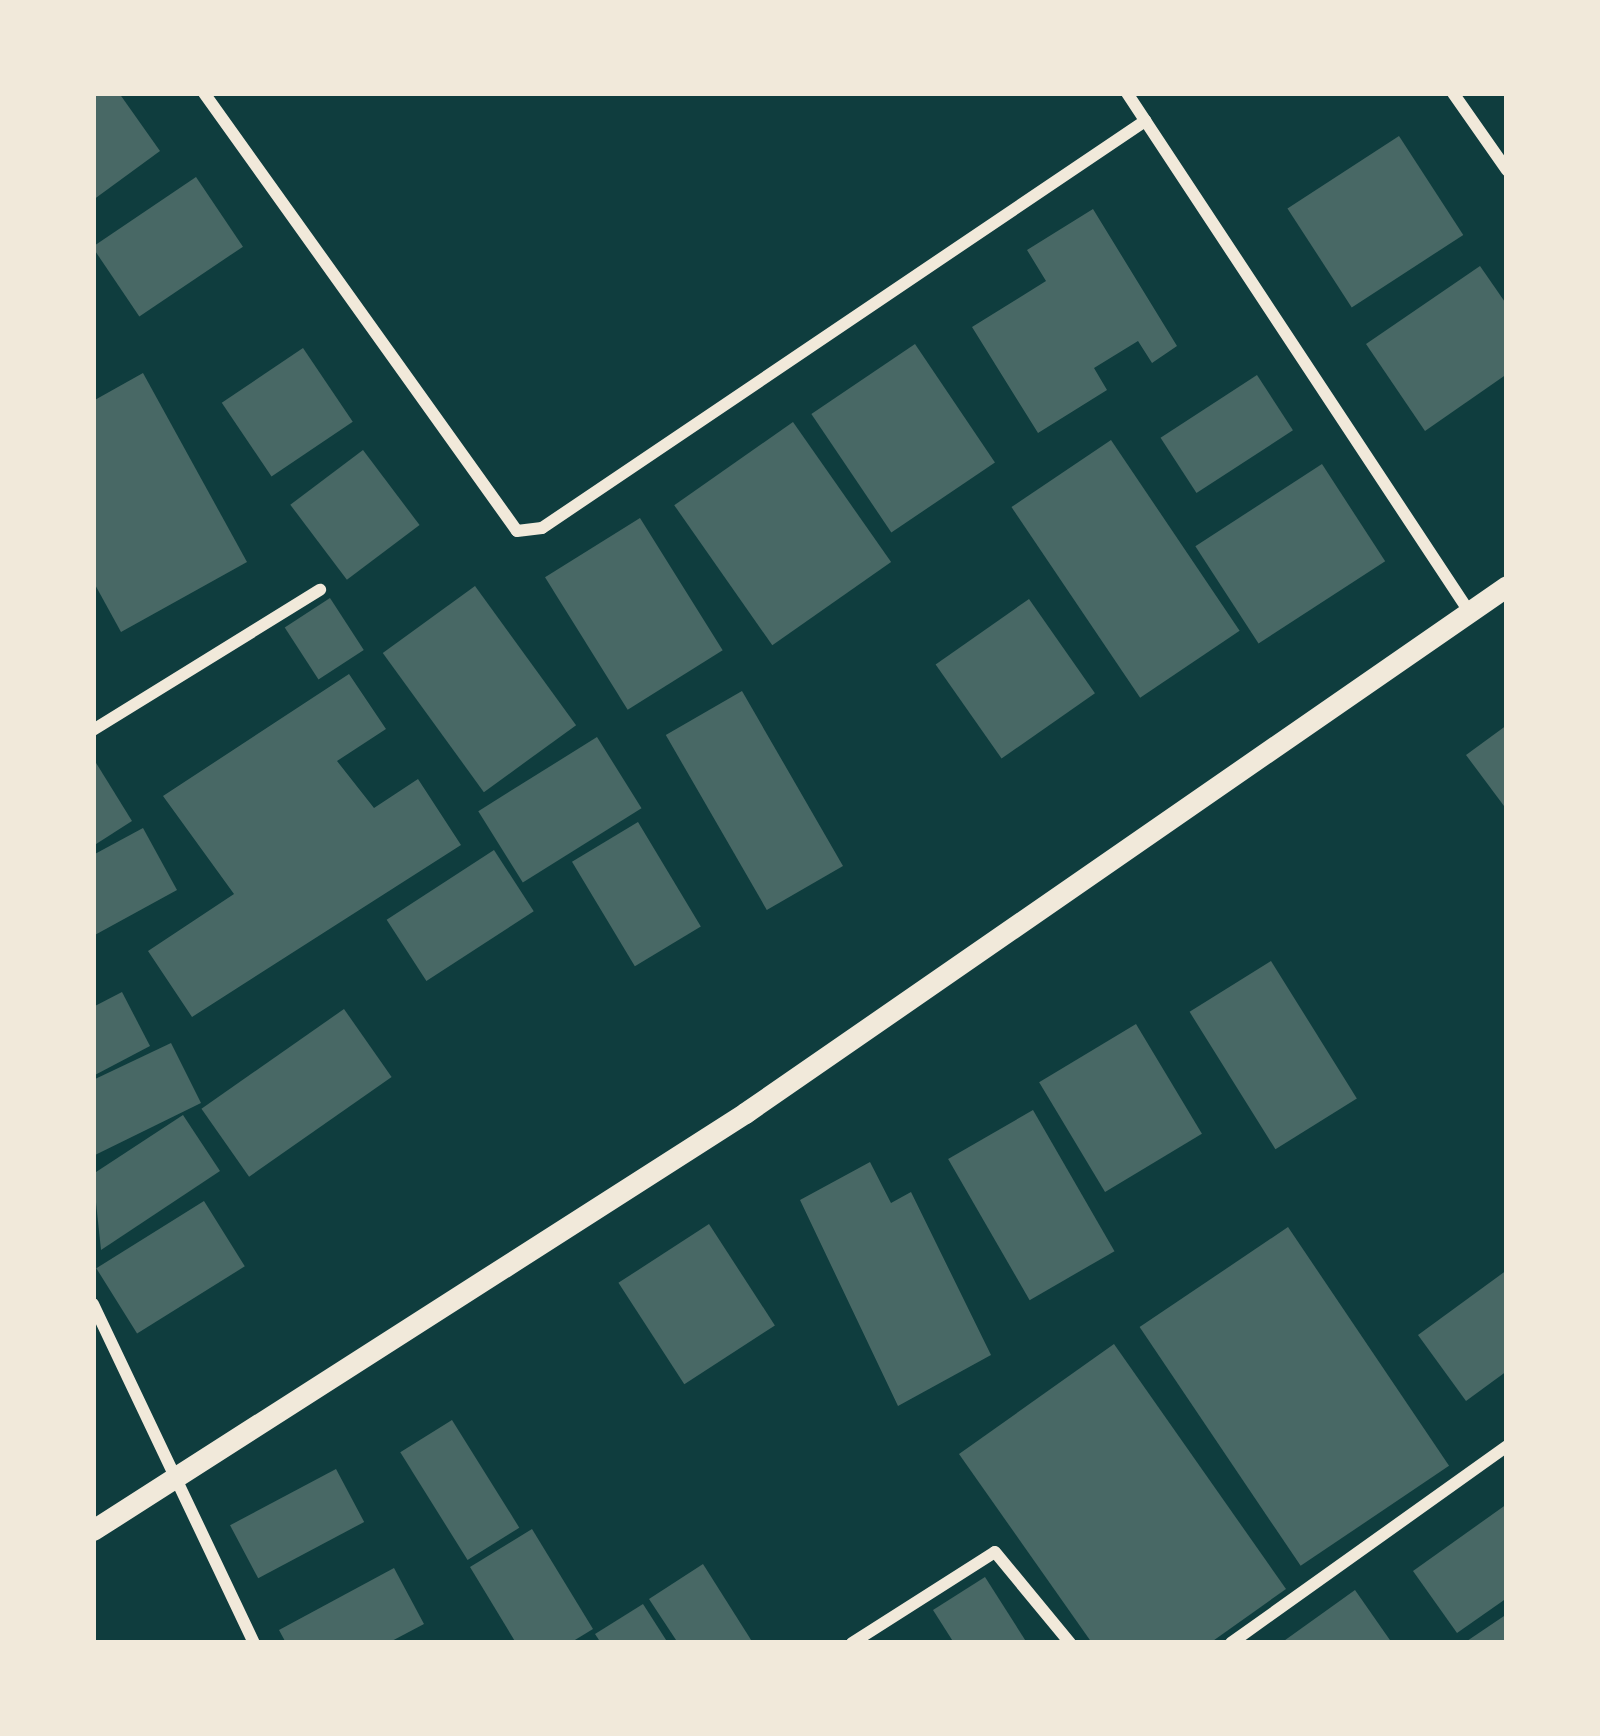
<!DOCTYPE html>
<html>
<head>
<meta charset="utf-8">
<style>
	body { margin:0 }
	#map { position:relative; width:1600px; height:1736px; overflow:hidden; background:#0f3d3e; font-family:"Noto Sans",sans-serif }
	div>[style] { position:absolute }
	.building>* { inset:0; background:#486865; transform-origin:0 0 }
	.minor>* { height:12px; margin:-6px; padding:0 6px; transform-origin:6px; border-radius:6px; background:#f1e9da }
	.tertiary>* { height:21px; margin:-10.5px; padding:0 10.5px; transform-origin:10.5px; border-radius:10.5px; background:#f1e9da }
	span { translate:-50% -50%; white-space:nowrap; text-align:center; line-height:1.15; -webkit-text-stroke:9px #f1e9da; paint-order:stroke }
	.frame { position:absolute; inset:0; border:96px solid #f1e9da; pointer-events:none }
</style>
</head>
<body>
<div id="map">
	<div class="building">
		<div style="clip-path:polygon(93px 93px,119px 93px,160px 151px,93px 200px)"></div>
		<div style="left:1399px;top:136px;width:118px;height:133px;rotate:57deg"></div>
		<div style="left:196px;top:177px;width:84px;height:125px;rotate:56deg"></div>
		<div style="clip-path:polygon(1093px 209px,1177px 346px,1152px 363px,1138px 341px,1094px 368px,1107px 390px,1038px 433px,972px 327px,1046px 281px,1027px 250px)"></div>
		<div style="clip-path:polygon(1480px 266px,1507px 305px,1507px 374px,1425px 431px,1366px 344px)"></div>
		<div style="left:915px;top:344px;width:143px;height:125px;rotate:56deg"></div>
		<div style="left:303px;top:348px;width:89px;height:98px;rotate:56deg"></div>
		<div style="clip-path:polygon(143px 373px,247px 562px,121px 632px,93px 581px,93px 401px)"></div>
		<div style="left:1257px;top:375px;width:66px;height:115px;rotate:57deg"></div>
		<div style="left:793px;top:422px;width:171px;height:145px;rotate:55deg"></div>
		<div style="left:1111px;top:440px;width:230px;height:120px;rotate:56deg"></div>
		<div style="left:363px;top:450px;width:94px;height:91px;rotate:53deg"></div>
		<div style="left:1322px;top:464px;width:116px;height:151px;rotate:57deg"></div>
		<div style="left:640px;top:518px;width:156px;height:112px;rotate:58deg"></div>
		<div style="left:475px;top:586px;width:172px;height:114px;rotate:54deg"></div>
		<div style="left:330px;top:598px;width:62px;height:54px;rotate:57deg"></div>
		<div style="left:1029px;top:599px;width:115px;height:114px;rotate:55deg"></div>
		<div style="clip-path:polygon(349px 674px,386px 729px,337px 761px,374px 808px,418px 779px,461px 845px,192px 1017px,148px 951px,234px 894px,163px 796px)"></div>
		<div style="left:742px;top:691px;width:202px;height:88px;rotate:60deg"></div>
		<div style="clip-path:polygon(1507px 725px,1507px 810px,1466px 755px)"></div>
		<div style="left:597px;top:737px;width:84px;height:140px;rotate:58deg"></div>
		<div style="clip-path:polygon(93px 758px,132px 821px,93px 846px)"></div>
		<div style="left:638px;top:822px;width:122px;height:77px;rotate:59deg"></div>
		<div style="clip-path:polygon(143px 828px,177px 890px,93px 936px,93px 855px)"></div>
		<div style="left:494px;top:850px;width:73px;height:128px;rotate:57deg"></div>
		<div style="left:1271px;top:961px;width:162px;height:96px;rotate:58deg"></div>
		<div style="clip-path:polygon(122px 992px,150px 1046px,93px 1076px,93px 1007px)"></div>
		<div style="left:344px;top:1009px;width:83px;height:174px;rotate:55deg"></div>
		<div style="left:1136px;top:1024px;width:128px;height:113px;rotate:59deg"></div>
		<div style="clip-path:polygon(171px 1043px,201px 1103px,93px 1156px,93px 1080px)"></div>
		<div style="left:1033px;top:1110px;width:163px;height:98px;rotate:60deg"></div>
		<div style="clip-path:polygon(183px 1115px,220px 1171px,101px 1250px,93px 1174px)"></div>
		<div style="clip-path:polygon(870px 1162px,891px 1203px,911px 1192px,991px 1355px,898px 1406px,800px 1200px)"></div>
		<div style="left:204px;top:1201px;width:77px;height:127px;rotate:58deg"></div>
		<div style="left:709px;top:1224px;width:121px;height:108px;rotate:57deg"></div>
		<div style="left:1288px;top:1227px;width:288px;height:179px;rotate:56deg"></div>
		<div style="clip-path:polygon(1507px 1270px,1507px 1371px,1466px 1401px,1418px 1335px)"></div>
		<div style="clip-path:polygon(1114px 1344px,1286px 1589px,1210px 1643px,1092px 1643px,959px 1454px)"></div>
		<div style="left:452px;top:1420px;width:127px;height:61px;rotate:58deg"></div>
		<div style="left:336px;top:1469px;width:60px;height:120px;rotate:62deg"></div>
		<div style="clip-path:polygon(1507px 1504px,1507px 1598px,1457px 1633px,1413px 1571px)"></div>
		<div style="clip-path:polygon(532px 1529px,593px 1629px,570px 1643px,516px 1643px,470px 1567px)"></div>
		<div style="clip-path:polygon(703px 1564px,753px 1643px,678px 1643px,649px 1599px)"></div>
		<div style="clip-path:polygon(394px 1568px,424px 1624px,388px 1643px,286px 1643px,279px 1630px)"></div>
		<div style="clip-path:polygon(985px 1577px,1027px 1643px,954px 1643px,933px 1610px)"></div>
		<div style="clip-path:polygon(1355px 1590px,1392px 1643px,1281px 1643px)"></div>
		<div style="clip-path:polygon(643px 1604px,668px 1643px,601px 1643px,595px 1634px)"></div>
		<div style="clip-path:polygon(1507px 1614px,1507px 1643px,1464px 1643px)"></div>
	</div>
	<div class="minor">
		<div style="left:204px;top:93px;width:538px;rotate:54.45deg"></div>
		<div style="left:517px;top:531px;width:25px;rotate:-7deg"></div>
		<div style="left:542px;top:528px;width:728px;rotate:-34.02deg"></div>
		<div style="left:1127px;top:93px;width:623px;rotate:56.59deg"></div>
		<div style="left:1453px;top:93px;width:94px;rotate:55deg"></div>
		<div style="left:93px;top:730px;width:267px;rotate:-31.7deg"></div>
		<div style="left:93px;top:1304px;width:375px;rotate:64.6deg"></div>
		<div style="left:852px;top:1643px;width:169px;rotate:-32.5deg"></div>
		<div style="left:995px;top:1552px;width:118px;rotate:50.5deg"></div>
		<div style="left:1231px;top:1643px;width:339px;rotate:-35.5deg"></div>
	</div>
	<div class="tertiary">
		<div style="left:93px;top:1530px;width:774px;rotate:-32.6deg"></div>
		<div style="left:745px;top:1113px;width:926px;rotate:-34.67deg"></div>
	</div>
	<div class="frame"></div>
</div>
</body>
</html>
